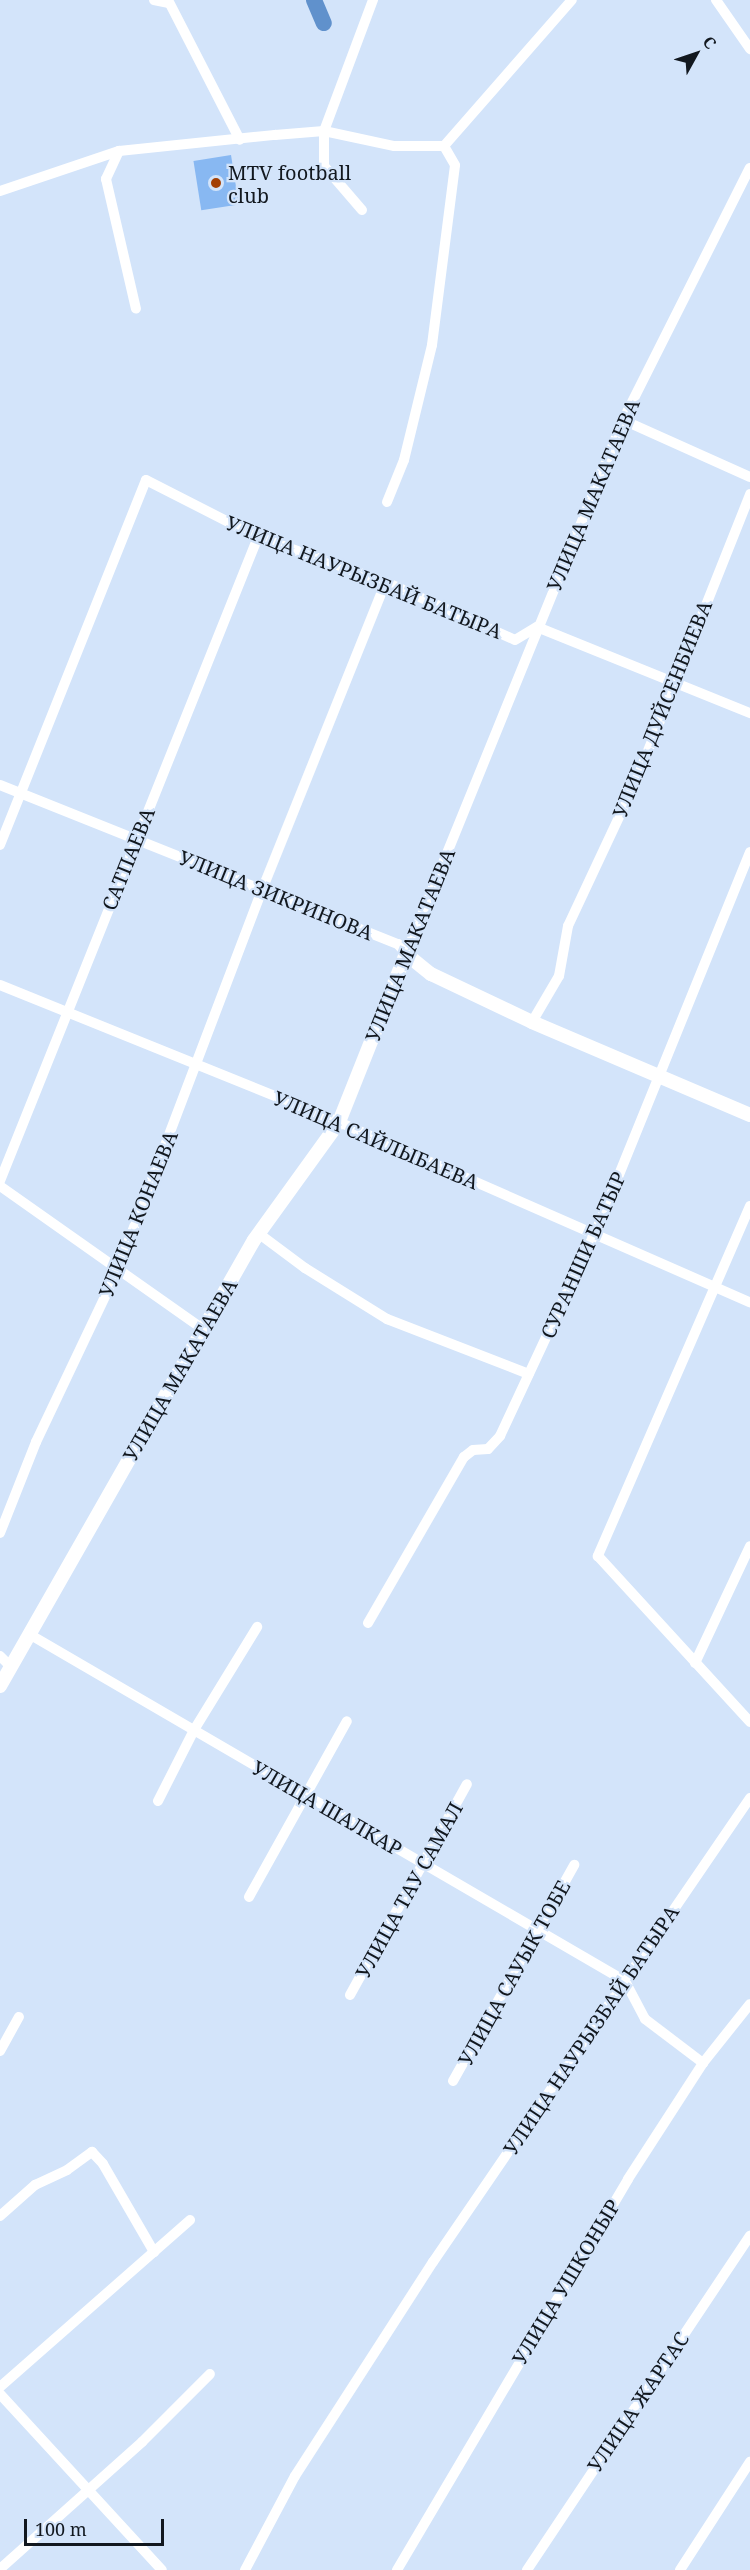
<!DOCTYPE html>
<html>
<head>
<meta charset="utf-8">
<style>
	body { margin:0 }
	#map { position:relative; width:750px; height:2570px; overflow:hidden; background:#d3e4fa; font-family:"Noto Serif",serif }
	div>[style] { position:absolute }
	.green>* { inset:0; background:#88b8f2; transform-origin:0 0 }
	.river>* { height:16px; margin:-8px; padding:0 8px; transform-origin:8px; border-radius:8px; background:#6091cc }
	.minor>* { height:10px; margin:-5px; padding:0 5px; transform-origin:5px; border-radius:5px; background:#fff }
	.tertiary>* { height:14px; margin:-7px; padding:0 7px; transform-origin:7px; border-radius:7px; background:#fff }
	.dots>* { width:16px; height:16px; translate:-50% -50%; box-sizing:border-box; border:3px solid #d3e4fa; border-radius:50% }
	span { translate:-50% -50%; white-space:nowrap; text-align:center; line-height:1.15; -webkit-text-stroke:4.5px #d3e4fa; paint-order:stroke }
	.poi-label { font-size:20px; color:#12181f }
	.left { translate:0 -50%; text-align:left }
	.street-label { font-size:20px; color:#12181f }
	.north { position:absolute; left:666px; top:24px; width:60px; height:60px; -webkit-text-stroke:4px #d3e4fa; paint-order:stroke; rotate:50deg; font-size:16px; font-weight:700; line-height:24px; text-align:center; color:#12181f }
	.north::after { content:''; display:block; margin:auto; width:21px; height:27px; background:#12181f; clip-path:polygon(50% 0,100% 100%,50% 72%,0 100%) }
	.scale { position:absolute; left:24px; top:2519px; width:140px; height:27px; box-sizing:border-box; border:3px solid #12181f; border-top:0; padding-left:8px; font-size:18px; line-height:21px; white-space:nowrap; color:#12181f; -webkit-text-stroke:4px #d3e4fa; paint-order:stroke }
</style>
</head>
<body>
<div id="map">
	<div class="green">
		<div style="left:231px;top:155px;width:50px;height:38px;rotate:81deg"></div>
	</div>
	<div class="river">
		<div style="left:314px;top:0;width:25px;rotate:67deg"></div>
	</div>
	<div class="minor">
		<div style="left:154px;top:0;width:14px;rotate:12deg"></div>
		<div style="left:168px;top:0;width:157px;rotate:62.8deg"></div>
		<div style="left:716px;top:0;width:60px;rotate:55.2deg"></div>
		<div style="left:119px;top:151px;width:31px;rotate:115deg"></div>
		<div style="left:106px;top:179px;width:133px;rotate:77deg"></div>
		<div style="left:0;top:191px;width:126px;rotate:-18.6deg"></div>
		<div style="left:119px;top:151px;width:157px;rotate:-5.9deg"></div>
		<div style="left:275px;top:135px;width:49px;rotate:-4.7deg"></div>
		<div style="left:324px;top:131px;width:72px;rotate:12.1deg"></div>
		<div style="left:394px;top:146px;width:50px"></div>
		<div style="left:444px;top:146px;width:194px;rotate:-48.8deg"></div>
		<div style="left:362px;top:210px;width:58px;rotate:-130.8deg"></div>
		<div style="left:324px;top:166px;width:35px;rotate:-90deg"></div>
		<div style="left:324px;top:131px;width:140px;rotate:-69.5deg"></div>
		<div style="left:623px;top:420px;width:139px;rotate:24.2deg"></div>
		<div style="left:387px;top:502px;width:45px;rotate:-68deg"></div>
		<div style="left:404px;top:460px;width:118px;rotate:-76.3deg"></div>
		<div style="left:432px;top:345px;width:181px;rotate:-82.7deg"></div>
		<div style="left:455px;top:165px;width:22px;rotate:-120deg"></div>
		<div style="left:0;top:785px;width:429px;rotate:21.8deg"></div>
		<div style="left:398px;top:944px;width:13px;rotate:51deg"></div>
		<div style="left:406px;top:954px;width:576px;rotate:-67.88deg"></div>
		<div style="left:623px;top:420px;width:282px;rotate:-63.3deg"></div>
		<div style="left:0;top:845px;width:393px;rotate:-68.2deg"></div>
		<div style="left:146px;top:480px;width:126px;rotate:27deg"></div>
		<div style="left:258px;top:537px;width:136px;rotate:19.4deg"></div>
		<div style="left:386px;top:582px;width:141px;rotate:24.2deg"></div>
		<div style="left:515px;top:640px;width:26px;rotate:-31deg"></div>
		<div style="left:537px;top:627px;width:230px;rotate:22deg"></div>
		<div style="left:0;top:985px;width:366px;rotate:22deg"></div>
		<div style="left:339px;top:1122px;width:449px;rotate:23.7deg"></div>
		<div style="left:532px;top:1022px;width:53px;rotate:-59.6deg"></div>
		<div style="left:559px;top:976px;width:51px;rotate:-79.8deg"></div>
		<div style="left:568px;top:926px;width:160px;rotate:-64.9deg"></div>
		<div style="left:636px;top:781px;width:309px;rotate:-68.3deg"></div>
		<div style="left:0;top:1181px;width:694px;rotate:-68.17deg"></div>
		<div style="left:0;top:1186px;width:248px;rotate:35.2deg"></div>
		<div style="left:750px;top:1206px;width:382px;rotate:113.5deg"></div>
		<div style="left:598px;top:1556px;width:225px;rotate:47.5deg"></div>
		<div style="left:258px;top:1233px;width:59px;rotate:36.7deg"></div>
		<div style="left:305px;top:1268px;width:97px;rotate:31.9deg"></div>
		<div style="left:387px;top:1319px;width:152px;rotate:21.2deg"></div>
		<div style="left:0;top:1533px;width:98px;rotate:-68.4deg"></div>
		<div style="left:36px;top:1442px;width:191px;rotate:-64.6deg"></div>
		<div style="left:118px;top:1269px;width:405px;rotate:-69.2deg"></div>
		<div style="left:262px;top:890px;width:332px;rotate:-68.1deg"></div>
		<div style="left:368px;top:1623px;width:192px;rotate:-60deg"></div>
		<div style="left:464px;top:1457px;width:11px;rotate:-38deg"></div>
		<div style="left:473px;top:1450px;width:15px;rotate:-4deg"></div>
		<div style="left:488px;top:1449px;width:18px;rotate:-47deg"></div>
		<div style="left:500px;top:1436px;width:239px;rotate:-65deg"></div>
		<div style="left:601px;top:1219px;width:396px;rotate:-67.9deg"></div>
		<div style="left:29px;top:1634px;width:690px;rotate:30.21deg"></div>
		<div style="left:625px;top:1981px;width:43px;rotate:62.2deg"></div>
		<div style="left:645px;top:2019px;width:73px;rotate:37.2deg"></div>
		<div style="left:0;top:1656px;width:16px;rotate:45deg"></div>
		<div style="left:695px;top:1663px;width:129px;rotate:-64.8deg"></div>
		<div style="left:158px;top:1801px;width:80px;rotate:-63.1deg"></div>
		<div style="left:194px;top:1730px;width:121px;rotate:-58.5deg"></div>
		<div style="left:249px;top:1897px;width:201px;rotate:-60.9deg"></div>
		<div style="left:350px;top:1995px;width:241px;rotate:-61deg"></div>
		<div style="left:0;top:2051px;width:39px;rotate:-61deg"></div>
		<div style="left:453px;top:2081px;width:248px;rotate:-60.7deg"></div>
		<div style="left:0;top:2216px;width:47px;rotate:-41.5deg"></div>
		<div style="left:35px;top:2185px;width:35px;rotate:-25deg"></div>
		<div style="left:67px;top:2170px;width:31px;rotate:-36deg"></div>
		<div style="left:92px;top:2152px;width:16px;rotate:47deg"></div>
		<div style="left:103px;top:2164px;width:102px;rotate:59.9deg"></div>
		<div style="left:0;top:2387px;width:253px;rotate:-41.3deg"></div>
		<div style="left:0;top:2394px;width:239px;rotate:47.4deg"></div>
		<div style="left:0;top:2569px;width:191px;rotate:-41.8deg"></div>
		<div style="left:142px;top:2442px;width:96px;rotate:-45deg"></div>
		<div style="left:245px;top:2570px;width:106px;rotate:-62deg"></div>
		<div style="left:295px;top:2476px;width:255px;rotate:-57.2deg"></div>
		<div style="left:433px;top:2262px;width:562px;rotate:-55.66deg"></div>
		<div style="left:397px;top:2570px;width:454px;rotate:-59.4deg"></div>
		<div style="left:628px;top:2179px;width:138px;rotate:-57.1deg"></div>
		<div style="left:703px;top:2063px;width:75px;rotate:-51.5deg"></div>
		<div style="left:527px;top:2570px;width:402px;rotate:-56.3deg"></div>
		<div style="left:680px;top:2570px;width:129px;rotate:-57.1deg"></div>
	</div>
	<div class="tertiary">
		<div style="left:0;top:1686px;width:513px;rotate:-60.34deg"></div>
		<div style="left:254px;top:1240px;width:145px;rotate:-54.2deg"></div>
		<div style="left:339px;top:1122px;width:181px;rotate:-68.3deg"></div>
		<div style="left:406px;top:954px;width:32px;rotate:39deg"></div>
		<div style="left:431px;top:974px;width:112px;rotate:25.4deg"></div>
		<div style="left:532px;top:1022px;width:237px;rotate:23.1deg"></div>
	</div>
	<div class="dots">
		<div style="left:216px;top:183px;background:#a34005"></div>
	</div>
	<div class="poi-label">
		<span class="left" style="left:228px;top:184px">MTV football<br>club</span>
	</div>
	<div class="street-label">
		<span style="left:593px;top:495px;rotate:-67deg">УЛИЦА МАКАТАЕВА</span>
		<span style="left:364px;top:577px;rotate:22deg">УЛИЦА НАУРЫЗБАЙ БАТЫРА</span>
		<span style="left:662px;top:709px;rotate:-68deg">УЛИЦА ДУЙСЕНБИЕВА</span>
		<span style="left:128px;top:859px;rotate:-68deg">САТПАЕВА</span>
		<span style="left:276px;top:895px;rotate:22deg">УЛИЦА ЗИКРИНОВА</span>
		<span style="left:410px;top:945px;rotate:-68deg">УЛИЦА МАКАТАЕВА</span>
		<span style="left:376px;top:1140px;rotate:23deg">УЛИЦА САЙЛЫБАЕВА</span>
		<span style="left:138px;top:1214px;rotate:-68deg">УЛИЦА КОНАЕВА</span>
		<span style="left:583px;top:1255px;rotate:-66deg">СУРАНШИ БАТЫР</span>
		<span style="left:180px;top:1370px;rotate:-60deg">УЛИЦА МАКАТАЕВА</span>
		<span style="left:327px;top:1808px;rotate:30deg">УЛИЦА ШАЛКАР</span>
		<span style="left:409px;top:1890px;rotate:-61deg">УЛИЦА ТАУ САМАЛ</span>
		<span style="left:514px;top:1973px;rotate:-61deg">УЛИЦА САУЫК ТОБЕ</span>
		<span style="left:591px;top:2030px;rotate:-56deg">УЛИЦА НАУРЫЗБАЙ БАТЫРА</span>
		<span style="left:566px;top:2282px;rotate:-59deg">УЛИЦА УШКОНЫР</span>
		<span style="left:638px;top:2402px;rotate:-56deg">УЛИЦА ЖАРТАС</span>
	</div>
	<div class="north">С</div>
	<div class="scale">100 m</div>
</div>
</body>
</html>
